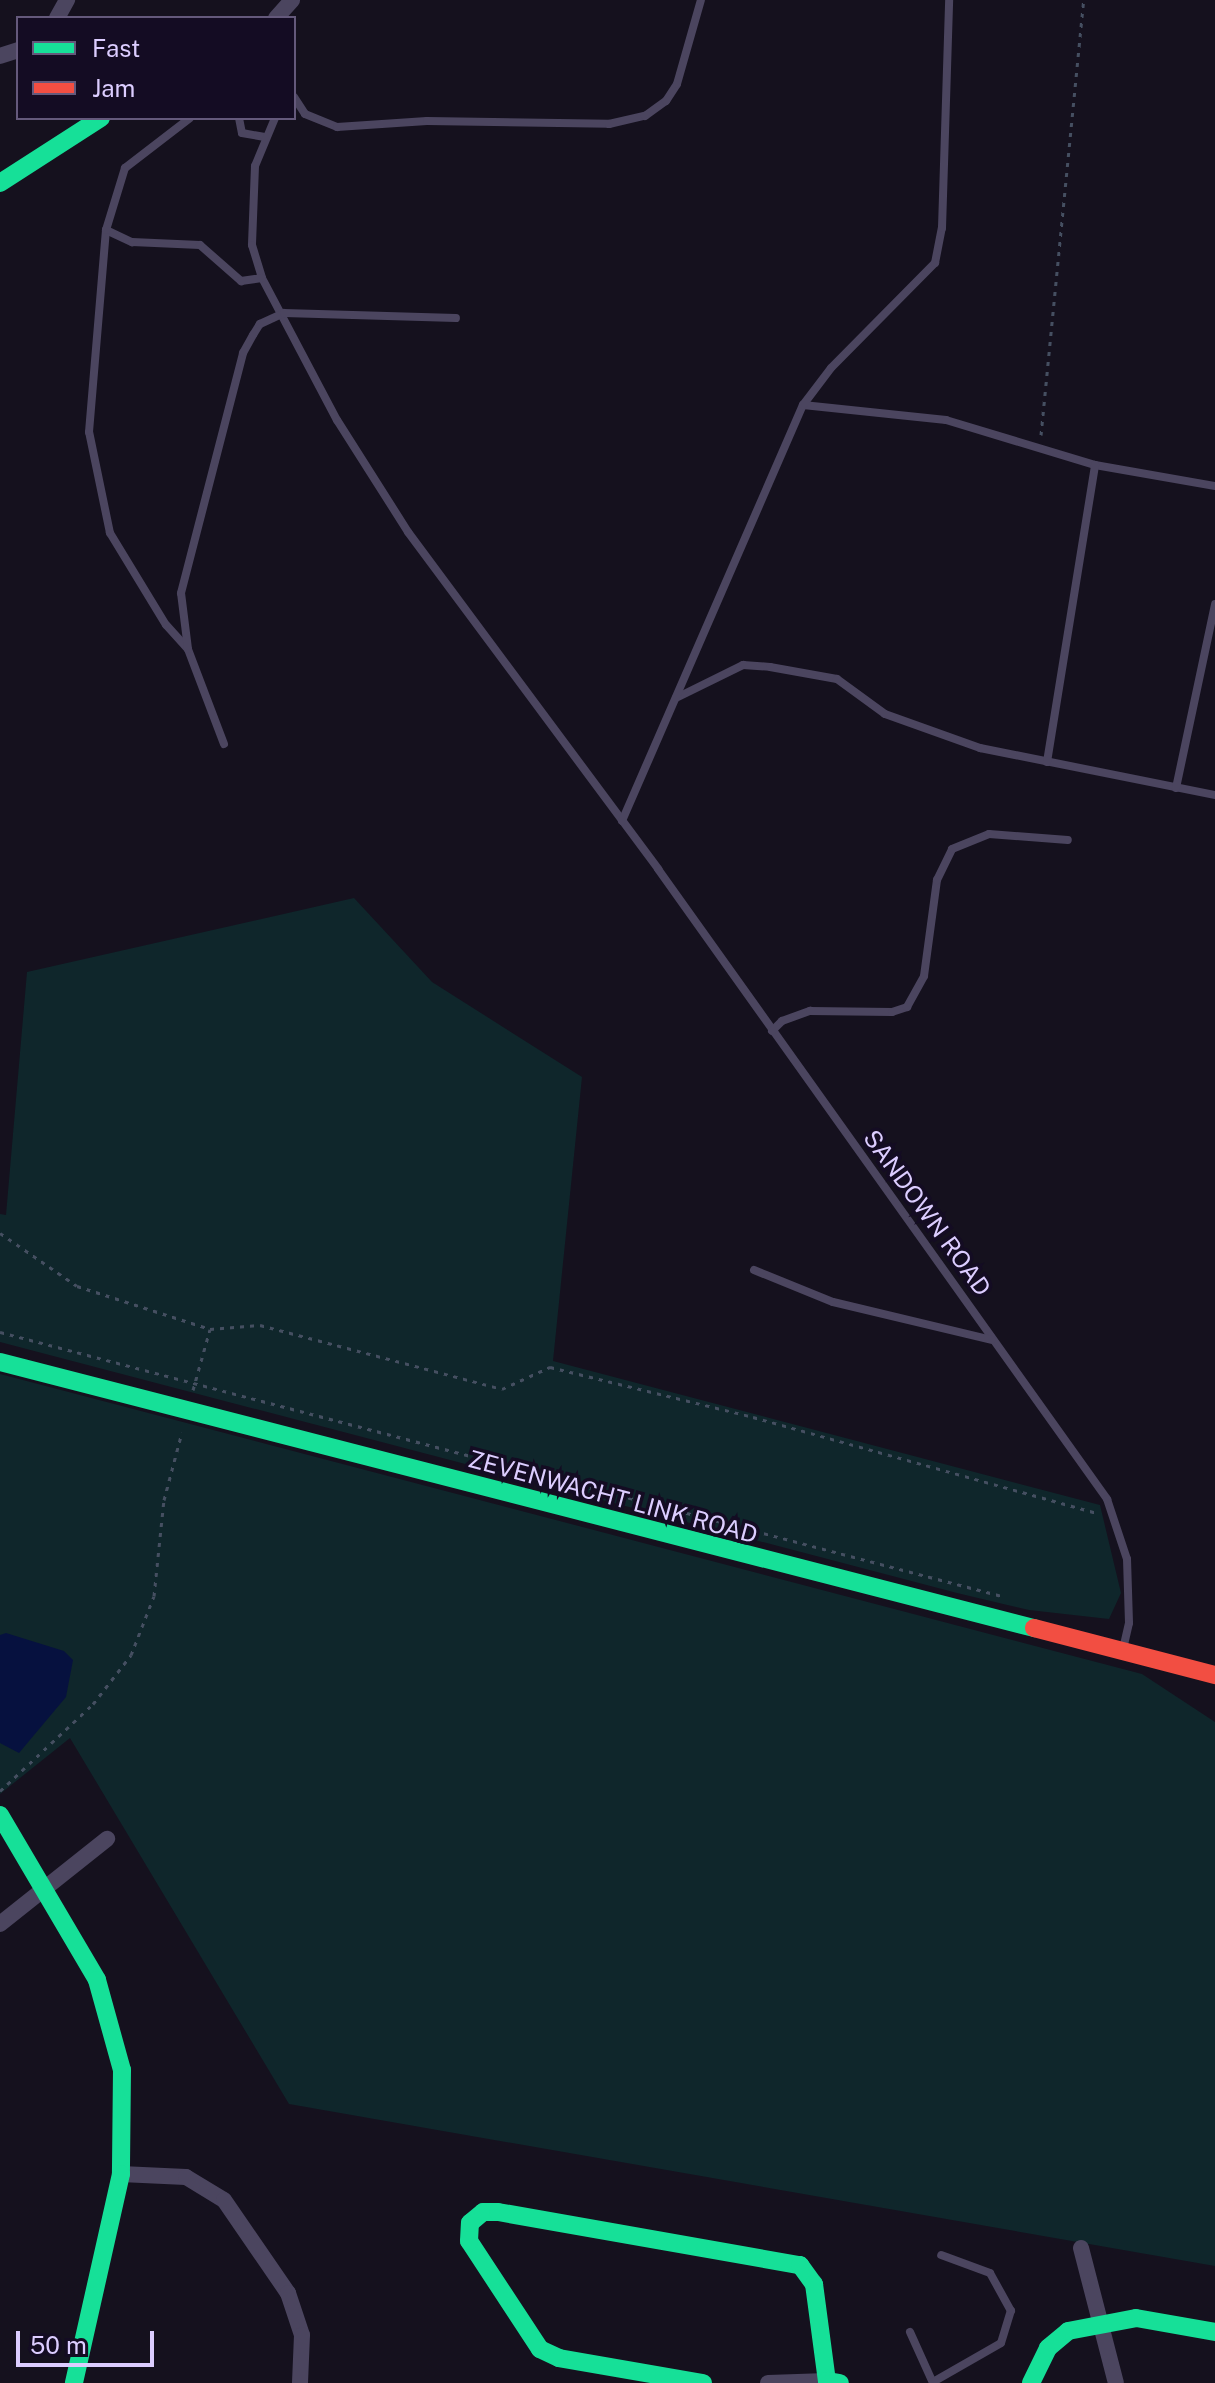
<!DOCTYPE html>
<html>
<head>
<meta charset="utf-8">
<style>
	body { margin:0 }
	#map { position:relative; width:1215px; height:2383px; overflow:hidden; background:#15111e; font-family:"Public Sans",sans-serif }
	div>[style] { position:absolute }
	.green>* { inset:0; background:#0f262b }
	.water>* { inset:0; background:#06113f }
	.path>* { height:3px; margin-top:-1.5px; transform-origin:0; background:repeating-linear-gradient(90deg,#454f61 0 4px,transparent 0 10px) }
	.lane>* { height:8px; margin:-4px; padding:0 4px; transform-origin:4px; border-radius:4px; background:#4b455f }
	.street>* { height:16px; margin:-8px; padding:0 8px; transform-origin:8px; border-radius:8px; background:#4b455f }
	.fast>* { height:18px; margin:-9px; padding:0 9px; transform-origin:9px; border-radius:9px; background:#16e098 }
	.jam>* { height:18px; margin:-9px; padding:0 9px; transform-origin:9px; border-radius:9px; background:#f24e42 }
	span { translate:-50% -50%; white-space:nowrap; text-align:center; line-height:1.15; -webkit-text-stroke:7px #140c23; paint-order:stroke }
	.street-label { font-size:24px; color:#dccdff }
	.legend { position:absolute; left:16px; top:16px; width:280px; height:104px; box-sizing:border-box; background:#140c23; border:2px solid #64597b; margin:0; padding:10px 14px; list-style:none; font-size:24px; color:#dccdff }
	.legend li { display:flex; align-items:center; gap:16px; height:40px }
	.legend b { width:40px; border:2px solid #64597b }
	.scale { position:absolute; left:16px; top:2331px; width:138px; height:36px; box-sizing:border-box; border:4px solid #dccdff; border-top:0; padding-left:10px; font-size:24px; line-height:28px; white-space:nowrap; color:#dccdff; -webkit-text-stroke:6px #140c23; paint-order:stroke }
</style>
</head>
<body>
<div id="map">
	<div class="green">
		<div style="clip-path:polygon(354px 898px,432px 982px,582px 1077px,553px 1361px,1100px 1505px,1121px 1593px,1109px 1619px,1029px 1610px,957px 1593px,0 1342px,0 1214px,6px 1215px,27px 972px)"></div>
		<div style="clip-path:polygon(0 1374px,1142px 1674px,1215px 1722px,1215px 2266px,289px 2104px,70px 1738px,0 1794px)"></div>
	</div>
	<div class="water">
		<div style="clip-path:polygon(6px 1633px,64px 1651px,73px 1660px,66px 1697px,19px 1753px,0 1743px,0 1635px)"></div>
	</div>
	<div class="path">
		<div style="left:1041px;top:435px;width:437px;rotate:-84.4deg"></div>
		<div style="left:0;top:1233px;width:93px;rotate:34.5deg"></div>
		<div style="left:77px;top:1286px;width:140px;rotate:17.9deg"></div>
		<div style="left:210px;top:1329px;width:50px;rotate:-4.6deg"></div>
		<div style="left:260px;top:1325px;width:250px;rotate:14.8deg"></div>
		<div style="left:502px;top:1389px;width:53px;rotate:-24.6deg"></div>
		<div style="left:550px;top:1367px;width:209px;rotate:13.8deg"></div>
		<div style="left:753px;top:1417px;width:357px;rotate:15.6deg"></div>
		<div style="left:0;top:1332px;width:1036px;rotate:14.76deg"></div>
		<div style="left:193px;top:1390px;width:63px;rotate:-74.4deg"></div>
		<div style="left:0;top:1791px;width:127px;rotate:-43.1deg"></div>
		<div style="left:93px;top:1704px;width:62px;rotate:-52.2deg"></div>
		<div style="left:131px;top:1655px;width:63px;rotate:-68.7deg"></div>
		<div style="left:154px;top:1596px;width:97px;rotate:-84.1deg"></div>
		<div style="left:164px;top:1500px;width:70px;rotate:-75.2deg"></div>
	</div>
	<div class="lane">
		<div style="left:294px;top:97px;width:20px;rotate:57deg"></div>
		<div style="left:305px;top:114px;width:35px;rotate:22deg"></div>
		<div style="left:337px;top:127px;width:90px;rotate:-3.8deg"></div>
		<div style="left:427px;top:121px;width:182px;rotate:0.9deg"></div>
		<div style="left:609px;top:124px;width:37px;rotate:-13deg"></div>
		<div style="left:645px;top:116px;width:26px;rotate:-36deg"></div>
		<div style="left:666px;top:101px;width:20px;rotate:-57deg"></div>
		<div style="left:677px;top:84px;width:87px;rotate:-74.1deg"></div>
		<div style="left:239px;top:118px;width:15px;rotate:79deg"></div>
		<div style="left:242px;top:133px;width:23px;rotate:10deg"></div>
		<div style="left:275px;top:118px;width:52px;rotate:112.6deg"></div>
		<div style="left:255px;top:166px;width:79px;rotate:92.2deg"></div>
		<div style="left:252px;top:245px;width:34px;rotate:73deg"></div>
		<div style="left:262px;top:278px;width:161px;rotate:62.2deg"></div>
		<div style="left:337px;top:420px;width:133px;rotate:57.6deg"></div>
		<div style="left:408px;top:532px;width:420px;rotate:53.4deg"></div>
		<div style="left:658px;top:869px;width:774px;rotate:54.52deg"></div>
		<div style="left:1107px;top:1499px;width:63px;rotate:71.6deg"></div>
		<div style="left:1127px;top:1559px;width:64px;rotate:88.2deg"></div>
		<div style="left:1129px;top:1623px;width:27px;rotate:103deg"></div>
		<div style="left:106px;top:230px;width:29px;rotate:25deg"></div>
		<div style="left:132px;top:242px;width:68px;rotate:2.5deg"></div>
		<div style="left:200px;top:245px;width:55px;rotate:41.3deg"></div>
		<div style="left:241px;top:281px;width:21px;rotate:-8deg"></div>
		<div style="left:803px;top:405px;width:144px;rotate:6deg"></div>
		<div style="left:946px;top:420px;width:156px;rotate:16.8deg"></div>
		<div style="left:1095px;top:465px;width:122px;rotate:9.9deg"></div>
		<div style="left:187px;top:648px;width:31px;rotate:-132deg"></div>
		<div style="left:166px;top:625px;width:108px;rotate:-121.3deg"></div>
		<div style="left:110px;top:533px;width:103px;rotate:-101.7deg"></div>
		<div style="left:89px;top:432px;width:203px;rotate:-85.2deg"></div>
		<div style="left:106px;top:230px;width:65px;rotate:-73deg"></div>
		<div style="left:125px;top:168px;width:82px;rotate:-37.6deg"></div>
		<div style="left:676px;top:698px;width:75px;rotate:-26.2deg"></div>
		<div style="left:743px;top:665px;width:27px;rotate:4deg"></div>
		<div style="left:770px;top:667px;width:68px;rotate:10.2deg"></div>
		<div style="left:837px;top:679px;width:59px;rotate:36.1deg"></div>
		<div style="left:885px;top:714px;width:101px;rotate:19.7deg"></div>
		<div style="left:980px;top:748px;width:240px;rotate:11.3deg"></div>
		<div style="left:224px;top:744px;width:102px;rotate:-110.8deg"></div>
		<div style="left:188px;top:649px;width:56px;rotate:-97.1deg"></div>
		<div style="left:181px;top:593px;width:248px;rotate:-75.5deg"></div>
		<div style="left:243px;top:353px;width:21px;rotate:-61deg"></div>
		<div style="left:253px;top:335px;width:13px;rotate:-58deg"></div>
		<div style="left:260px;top:324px;width:26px;rotate:-25deg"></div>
		<div style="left:284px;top:313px;width:172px;rotate:1.7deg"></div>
		<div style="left:1047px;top:762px;width:301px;rotate:-80.8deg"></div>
		<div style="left:1176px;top:788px;width:188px;rotate:-78deg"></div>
		<div style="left:622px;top:821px;width:454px;rotate:-66.5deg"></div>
		<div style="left:803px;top:405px;width:46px;rotate:-52.9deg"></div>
		<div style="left:831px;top:368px;width:148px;rotate:-45.3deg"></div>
		<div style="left:935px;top:263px;width:36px;rotate:-79deg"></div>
		<div style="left:942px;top:228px;width:228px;rotate:-88.2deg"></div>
		<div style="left:772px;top:1031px;width:14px;rotate:-45deg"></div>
		<div style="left:782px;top:1021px;width:30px;rotate:-20deg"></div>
		<div style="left:810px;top:1011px;width:82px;rotate:0.7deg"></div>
		<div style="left:892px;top:1012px;width:16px;rotate:-18deg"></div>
		<div style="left:907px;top:1007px;width:35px;rotate:-61deg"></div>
		<div style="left:924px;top:976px;width:97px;rotate:-82.3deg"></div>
		<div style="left:937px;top:880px;width:34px;rotate:-64deg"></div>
		<div style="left:952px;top:849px;width:40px;rotate:-22deg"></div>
		<div style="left:989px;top:834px;width:79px;rotate:4.3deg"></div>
		<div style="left:754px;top:1270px;width:85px;rotate:22.1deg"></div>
		<div style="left:833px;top:1302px;width:163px;rotate:13.4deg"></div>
		<div style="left:910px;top:2332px;width:56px;rotate:65.7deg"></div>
		<div style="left:933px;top:2382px;width:78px;rotate:-29.8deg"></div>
		<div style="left:1001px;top:2343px;width:34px;rotate:-73deg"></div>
		<div style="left:1011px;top:2311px;width:43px;rotate:-118.9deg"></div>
		<div style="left:990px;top:2273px;width:52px;rotate:-159.8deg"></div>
	</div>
	<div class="street">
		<div style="left:57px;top:18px;width:21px;rotate:-61deg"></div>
		<div style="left:276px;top:18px;width:24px;rotate:-48deg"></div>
		<div style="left:0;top:56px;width:19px;rotate:-18deg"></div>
		<div style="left:0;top:1924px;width:137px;rotate:-38.5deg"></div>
		<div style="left:121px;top:2174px;width:65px;rotate:2.6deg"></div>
		<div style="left:186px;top:2177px;width:44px;rotate:31.2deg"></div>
		<div style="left:224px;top:2200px;width:113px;rotate:55.5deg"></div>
		<div style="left:288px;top:2293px;width:44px;rotate:71.6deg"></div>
		<div style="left:302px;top:2335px;width:48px;rotate:92.4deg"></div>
		<div style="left:1081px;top:2248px;width:139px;rotate:75.5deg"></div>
		<div style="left:768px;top:2383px;width:59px;rotate:-1.9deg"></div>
	</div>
	<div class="fast">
		<div style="left:0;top:183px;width:120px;rotate:-32.8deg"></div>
		<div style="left:0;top:1362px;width:1068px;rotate:14.43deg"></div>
		<div style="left:0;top:1815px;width:191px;rotate:59.5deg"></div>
		<div style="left:97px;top:1980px;width:93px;rotate:74.5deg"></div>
		<div style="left:122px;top:2070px;width:104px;rotate:90.6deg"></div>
		<div style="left:121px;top:2174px;width:214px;rotate:102.7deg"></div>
		<div style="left:703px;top:2383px;width:146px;rotate:-170.2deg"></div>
		<div style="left:559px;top:2358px;width:21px;rotate:-155deg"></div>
		<div style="left:540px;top:2349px;width:129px;rotate:-123.3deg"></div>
		<div style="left:469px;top:2241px;width:18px;rotate:-87deg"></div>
		<div style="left:470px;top:2223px;width:17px;rotate:-40deg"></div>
		<div style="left:483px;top:2212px;width:15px"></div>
		<div style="left:498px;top:2212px;width:307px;rotate:10deg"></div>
		<div style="left:800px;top:2265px;width:24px;rotate:54deg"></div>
		<div style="left:814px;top:2284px;width:98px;rotate:82.4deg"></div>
		<div style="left:827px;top:2381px;width:13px;rotate:9deg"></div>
		<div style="left:1031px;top:2383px;width:39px;rotate:-64deg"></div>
		<div style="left:1048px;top:2348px;width:26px;rotate:-40deg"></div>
		<div style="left:1068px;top:2331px;width:69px;rotate:-10.8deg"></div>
		<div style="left:1136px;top:2318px;width:80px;rotate:10deg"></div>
	</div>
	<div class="jam">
		<div style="left:1034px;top:1628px;width:187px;rotate:14.6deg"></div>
	</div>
	<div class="street-label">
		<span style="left:927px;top:1213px;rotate:54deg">SANDOWN ROAD</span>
		<span style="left:613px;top:1497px;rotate:15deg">ZEVENWACHT LINK ROAD</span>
	</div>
	<ul class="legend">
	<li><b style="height:10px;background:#16e098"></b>Fast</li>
	<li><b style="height:10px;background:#f24e42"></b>Jam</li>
	</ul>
	<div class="scale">50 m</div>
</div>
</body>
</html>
